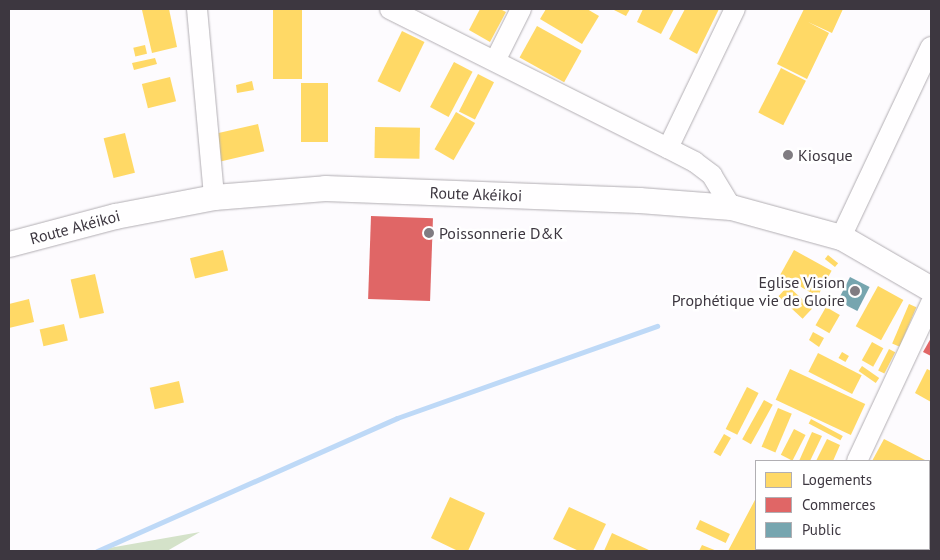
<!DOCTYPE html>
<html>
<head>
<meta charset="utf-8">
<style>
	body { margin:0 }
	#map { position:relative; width:940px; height:560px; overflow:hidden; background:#fdfbfe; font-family:"PT Sans",sans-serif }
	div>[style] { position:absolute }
	.forest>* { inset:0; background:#d4e2c9 }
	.homes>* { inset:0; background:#ffd966; transform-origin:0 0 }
	.shops>* { inset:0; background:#e06666; transform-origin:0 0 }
	.public>* { inset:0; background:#76a5af; transform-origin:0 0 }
	.stream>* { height:5px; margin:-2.5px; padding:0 2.5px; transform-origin:2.5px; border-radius:2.5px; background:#bed9f7 }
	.roads { filter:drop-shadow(0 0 1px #b2aeb3) drop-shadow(0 0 1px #b2aeb3) }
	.minor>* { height:20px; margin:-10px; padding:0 10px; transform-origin:10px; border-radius:10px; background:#fffeff }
	.tertiary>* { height:25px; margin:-12.5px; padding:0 12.5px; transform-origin:12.5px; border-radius:12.5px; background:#fffeff }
	.dots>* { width:14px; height:14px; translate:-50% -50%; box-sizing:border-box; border:2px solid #fff; border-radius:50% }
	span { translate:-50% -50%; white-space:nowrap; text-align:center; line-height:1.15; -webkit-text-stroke:5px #fff; paint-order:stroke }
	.poi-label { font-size:16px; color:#3d3740 }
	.left { translate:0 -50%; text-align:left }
	.right { translate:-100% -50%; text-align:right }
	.street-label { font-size:16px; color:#3d3740 }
	.frame { position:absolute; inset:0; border:10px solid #3d3740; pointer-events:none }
	.legend { position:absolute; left:755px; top:460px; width:175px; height:90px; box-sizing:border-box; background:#fff; border:1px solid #b1afb3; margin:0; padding:6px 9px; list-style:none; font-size:15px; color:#3d3740 }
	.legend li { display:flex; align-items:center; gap:10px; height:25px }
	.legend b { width:25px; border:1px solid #b1afb3 }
</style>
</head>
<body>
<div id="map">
	<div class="forest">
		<div style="clip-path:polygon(200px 532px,167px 551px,92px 551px)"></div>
	</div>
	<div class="homes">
		<div style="clip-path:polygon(169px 9px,177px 47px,152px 53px,142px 10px)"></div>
		<div style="left:273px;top:9px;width:29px;height:70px"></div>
		<div style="clip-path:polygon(480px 9px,500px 9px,506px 12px,490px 42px,469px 30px)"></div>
		<div style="clip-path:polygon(546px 9px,587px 9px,599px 16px,582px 44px,540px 19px)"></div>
		<div style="clip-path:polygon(612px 9px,630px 9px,626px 16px)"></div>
		<div style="clip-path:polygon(643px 9px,674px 9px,661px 34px,637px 22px)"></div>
		<div style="clip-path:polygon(685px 9px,719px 9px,697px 54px,669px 39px)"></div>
		<div style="clip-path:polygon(804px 9px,843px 9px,832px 33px,808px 22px,829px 33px,807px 79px,777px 64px)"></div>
		<div style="left:537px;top:26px;width:51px;height:36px;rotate:29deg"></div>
		<div style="left:402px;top:31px;width:25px;height:56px;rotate:26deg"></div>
		<div style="left:145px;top:45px;width:9px;height:12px;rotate:77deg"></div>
		<div style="clip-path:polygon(155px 58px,157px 64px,134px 70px,132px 63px)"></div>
		<div style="left:454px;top:62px;width:21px;height:51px;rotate:28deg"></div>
		<div style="left:781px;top:68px;width:28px;height:50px;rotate:27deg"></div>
		<div style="left:478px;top:74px;width:18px;height:42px;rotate:27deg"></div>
		<div style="left:170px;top:77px;width:25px;height:29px;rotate:76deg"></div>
		<div style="clip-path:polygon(252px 81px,254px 90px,237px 93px,236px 85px)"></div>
		<div style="left:301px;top:83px;width:27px;height:59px"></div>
		<div style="left:456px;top:112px;width:22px;height:43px;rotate:30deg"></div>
		<div style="left:258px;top:124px;width:28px;height:45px;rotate:77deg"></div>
		<div style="left:375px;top:127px;width:45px;height:31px;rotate:1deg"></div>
		<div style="left:125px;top:133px;width:41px;height:22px;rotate:76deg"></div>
		<div style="left:223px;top:250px;width:21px;height:34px;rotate:76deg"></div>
		<div style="left:794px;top:250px;width:43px;height:29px;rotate:29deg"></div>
		<div style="left:828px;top:255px;width:13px;height:5px;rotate:39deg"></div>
		<div style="left:95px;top:274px;width:40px;height:25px;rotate:77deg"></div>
		<div style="left:788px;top:286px;width:33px;height:14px;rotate:43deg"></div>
		<div style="left:878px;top:286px;width:29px;height:46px;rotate:29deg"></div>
		<div style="clip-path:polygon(29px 299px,34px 322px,9px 328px,9px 304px)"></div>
		<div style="left:909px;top:304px;width:8px;height:43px;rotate:23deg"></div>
		<div style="left:826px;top:307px;width:16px;height:21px;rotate:30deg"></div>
		<div style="left:64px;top:324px;width:17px;height:25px;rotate:77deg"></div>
		<div style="clip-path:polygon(813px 332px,824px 338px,819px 347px,809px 340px)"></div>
		<div style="left:872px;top:342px;width:13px;height:21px;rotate:29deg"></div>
		<div style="left:889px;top:349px;width:7px;height:24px;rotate:27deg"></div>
		<div style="left:842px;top:352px;width:8px;height:7px;rotate:30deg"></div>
		<div style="left:818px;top:353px;width:49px;height:21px;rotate:27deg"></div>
		<div style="left:862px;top:366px;width:21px;height:6px;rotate:35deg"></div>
		<div style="left:790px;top:369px;width:83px;height:34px;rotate:25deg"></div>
		<div style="clip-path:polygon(927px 369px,931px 371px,931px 402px,915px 393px)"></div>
		<div style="left:179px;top:381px;width:22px;height:30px;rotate:77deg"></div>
		<div style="left:747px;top:387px;width:13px;height:47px;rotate:27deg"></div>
		<div style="left:764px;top:400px;width:10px;height:45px;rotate:29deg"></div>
		<div style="left:778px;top:408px;width:15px;height:42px;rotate:23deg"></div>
		<div style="left:811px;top:419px;width:36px;height:5px;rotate:28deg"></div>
		<div style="left:794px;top:429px;width:13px;height:29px;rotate:27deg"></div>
		<div style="clip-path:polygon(812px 432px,822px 436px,810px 461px,799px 461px)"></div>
		<div style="left:724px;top:434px;width:8px;height:21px;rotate:30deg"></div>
		<div style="clip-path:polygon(827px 439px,840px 445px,833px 461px,816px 461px)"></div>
		<div style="clip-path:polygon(884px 439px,927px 461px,872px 461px)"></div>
		<div style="clip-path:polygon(931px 473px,931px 496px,929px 494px,929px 479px)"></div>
		<div style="clip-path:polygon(450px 497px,485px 513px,468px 551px,458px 551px,431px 538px)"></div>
		<div style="clip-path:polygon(756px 498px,756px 549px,786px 549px,784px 551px,728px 551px)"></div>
		<div style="clip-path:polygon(569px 507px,606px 524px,593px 551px,579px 551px,553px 539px)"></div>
		<div style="left:700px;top:520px;width:33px;height:10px;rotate:25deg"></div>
		<div style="clip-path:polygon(612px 533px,651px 551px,604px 551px)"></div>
		<div style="clip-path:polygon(929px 538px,931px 539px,931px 551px,915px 551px,916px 549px,929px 549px)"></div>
		<div style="clip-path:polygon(702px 545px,717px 551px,699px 551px)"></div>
		<div style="left:876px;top:549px;width:26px;height:3px"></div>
	</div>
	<div class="shops">
		<div style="left:371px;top:216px;width:62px;height:83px;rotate:2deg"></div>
		<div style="clip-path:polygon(931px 338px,931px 356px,923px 352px)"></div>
	</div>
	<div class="public">
		<div style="left:850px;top:277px;width:22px;height:27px;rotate:27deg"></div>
	</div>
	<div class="stream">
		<div style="left:97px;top:551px;width:328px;rotate:-23.9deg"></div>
		<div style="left:397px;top:418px;width:276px;rotate:-19.5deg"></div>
	</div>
	<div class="roads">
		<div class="minor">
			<div style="left:197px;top:9px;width:189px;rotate:84.8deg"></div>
			<div style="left:390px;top:9px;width:311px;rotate:26.6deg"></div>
			<div style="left:495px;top:61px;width:58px;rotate:-63.4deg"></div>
			<div style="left:731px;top:207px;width:37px;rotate:-121deg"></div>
			<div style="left:712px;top:175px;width:21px;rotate:-143deg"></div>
			<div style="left:695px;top:162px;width:30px;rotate:-153deg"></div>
			<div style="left:668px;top:148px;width:154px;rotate:-64.3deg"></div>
			<div style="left:841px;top:237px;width:210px;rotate:-64.7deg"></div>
			<div style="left:857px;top:461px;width:174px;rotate:-64.9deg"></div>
			<div style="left:929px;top:503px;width:3px;rotate:45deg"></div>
			<div style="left:809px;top:551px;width:3px;rotate:-45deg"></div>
		</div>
		<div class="tertiary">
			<div style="left:9px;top:244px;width:110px;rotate:-14.8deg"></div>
			<div style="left:115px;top:216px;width:101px;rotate:-10.9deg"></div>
			<div style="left:214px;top:197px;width:111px;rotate:-4.6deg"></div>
			<div style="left:325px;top:188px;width:314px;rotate:2.2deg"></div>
			<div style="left:639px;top:200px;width:92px;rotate:4.4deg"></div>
			<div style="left:731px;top:207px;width:114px;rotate:15.3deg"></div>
			<div style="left:841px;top:237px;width:104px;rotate:30deg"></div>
		</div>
	</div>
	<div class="dots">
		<div style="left:788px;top:155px;background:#807c82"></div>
		<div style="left:429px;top:233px;background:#807c82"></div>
		<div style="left:855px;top:291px;background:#807c82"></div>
	</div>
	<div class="poi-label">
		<span class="left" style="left:798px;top:155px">Kiosque</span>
		<span class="left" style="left:439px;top:233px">Poissonnerie D&amp;K</span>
		<span class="right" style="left:845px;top:291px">Eglise Vision<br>Prophétique vie de Gloire</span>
	</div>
	<div class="street-label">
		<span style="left:476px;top:194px;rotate:2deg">Route Akéikoi</span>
		<span style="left:75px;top:227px;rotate:-15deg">Route Akéikoi</span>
	</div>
	<div class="frame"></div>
	<ul class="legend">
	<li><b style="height:14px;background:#ffd966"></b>Logements</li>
	<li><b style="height:14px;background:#e06666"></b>Commerces</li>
	<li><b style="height:14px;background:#76a5af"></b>Public</li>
	</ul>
</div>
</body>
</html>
